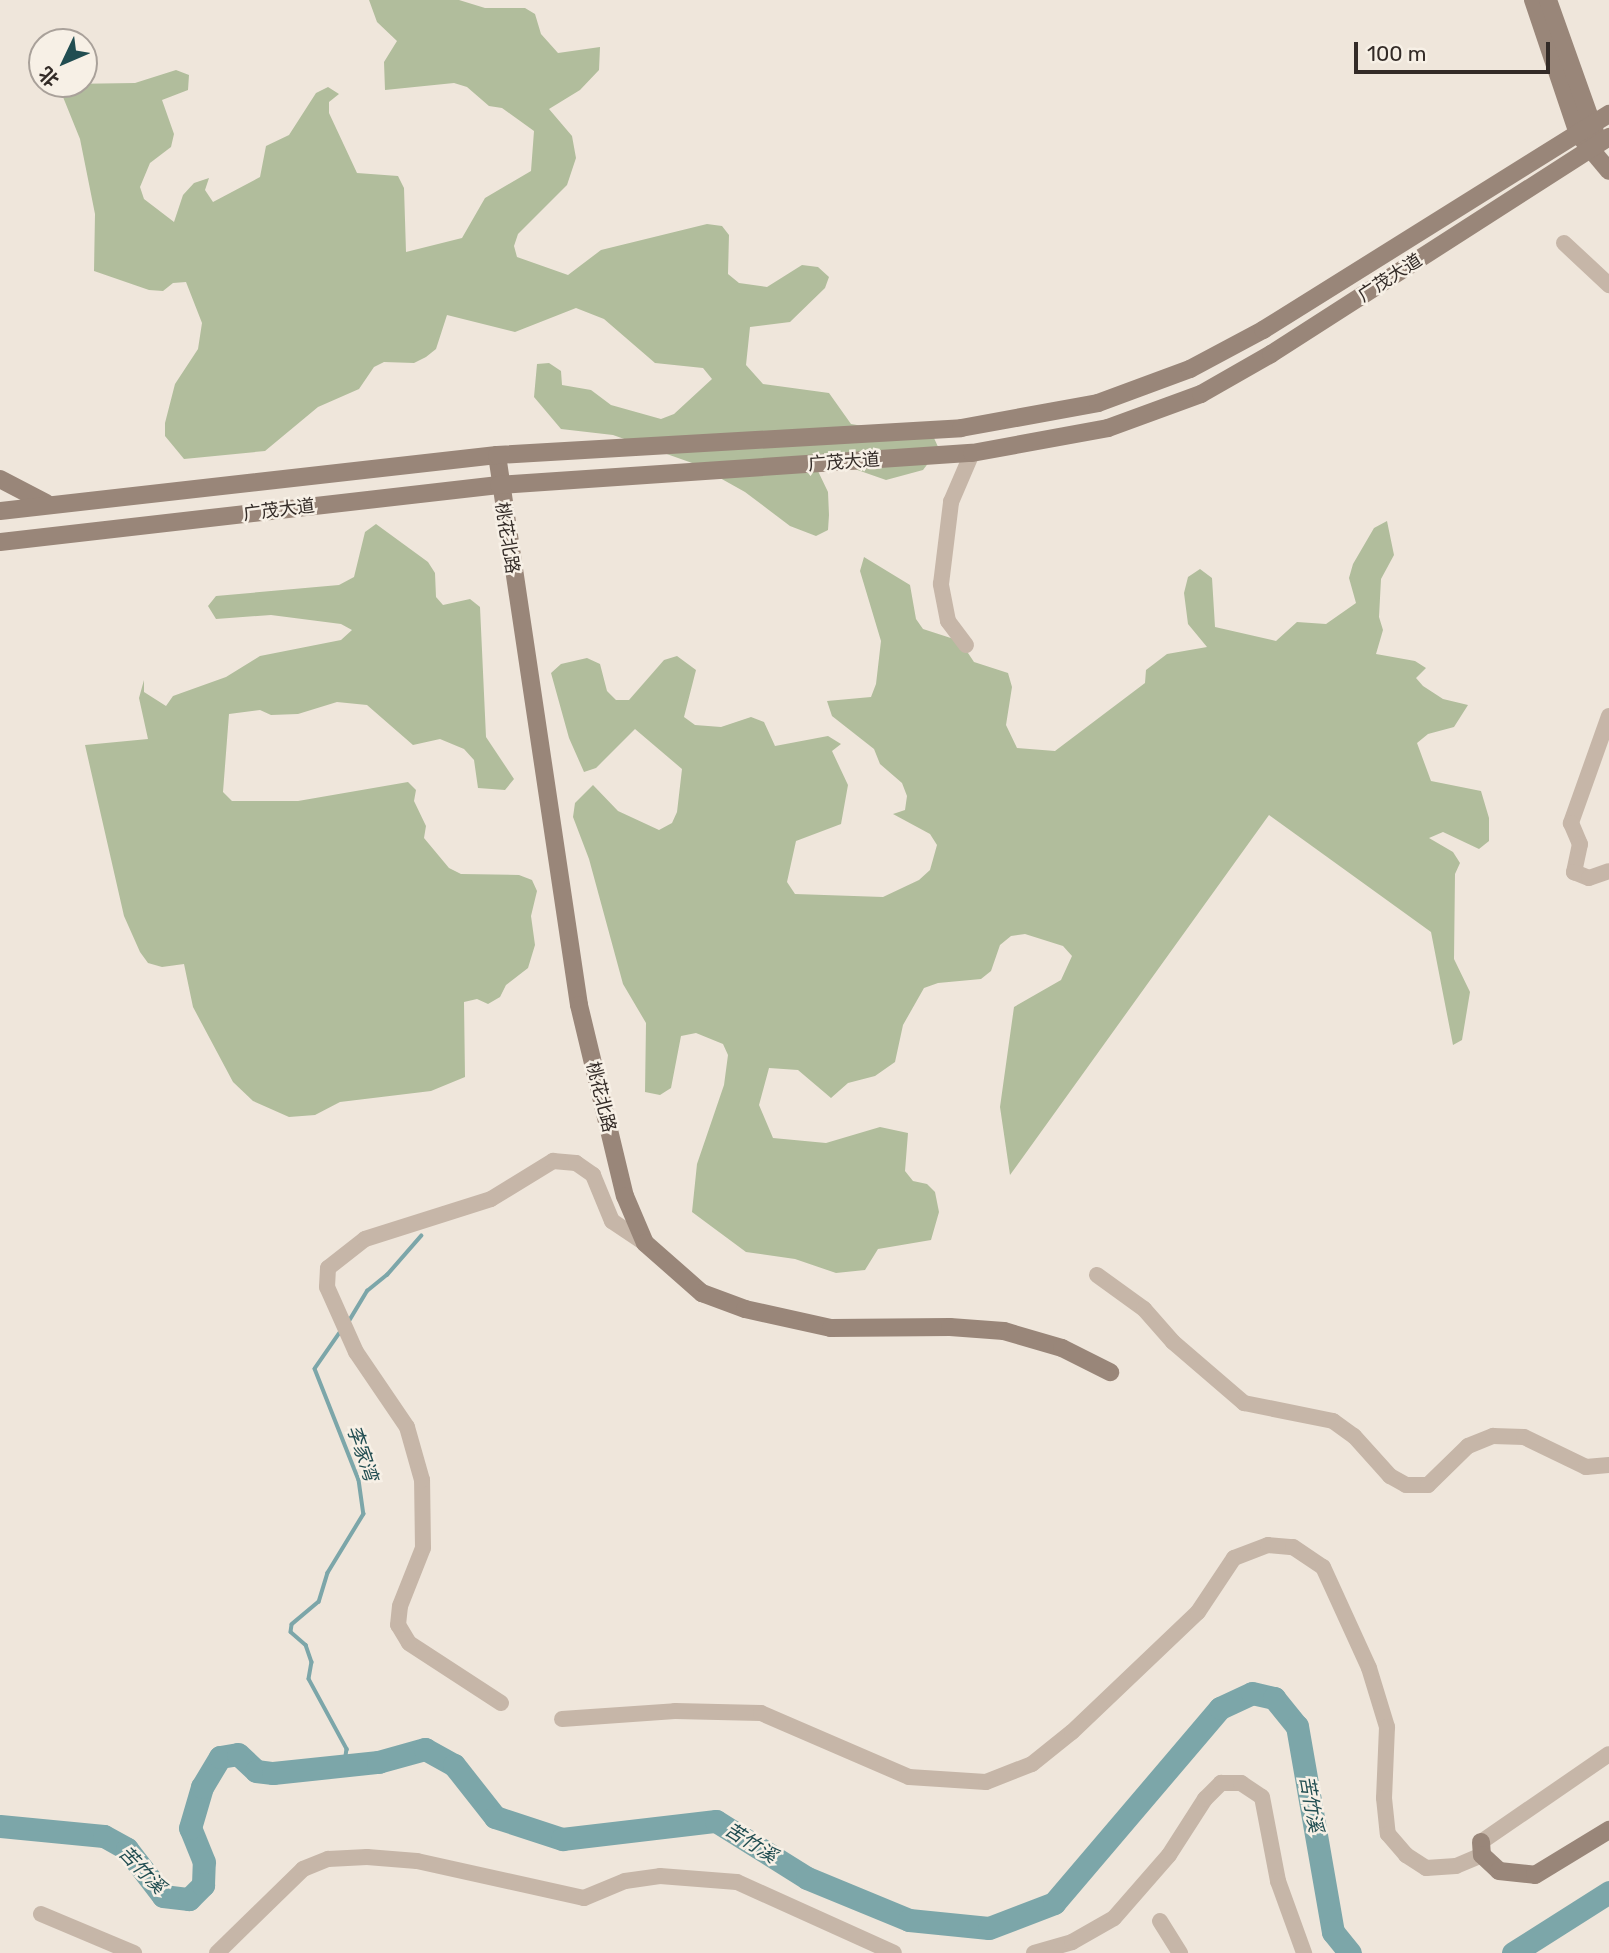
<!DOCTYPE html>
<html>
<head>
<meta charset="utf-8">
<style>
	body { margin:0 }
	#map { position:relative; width:1609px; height:1953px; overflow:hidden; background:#efe6db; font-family:Rubik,"Noto Sans SC",sans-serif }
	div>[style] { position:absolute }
	.green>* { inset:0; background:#b1bd9c }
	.stream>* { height:3.5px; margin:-1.75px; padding:0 1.75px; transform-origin:1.75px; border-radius:1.75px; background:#7ca6a9 }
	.river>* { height:23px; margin:-11.5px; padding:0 11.5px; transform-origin:11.5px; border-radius:11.5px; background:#7ca6a9 }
	.street>* { height:16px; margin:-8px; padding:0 8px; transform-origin:8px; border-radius:8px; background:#c6b6a8 }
	.secondary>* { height:18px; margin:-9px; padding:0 9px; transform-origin:9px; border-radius:9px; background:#998679 }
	span { translate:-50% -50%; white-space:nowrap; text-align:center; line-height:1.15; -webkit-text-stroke:5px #f7f0e6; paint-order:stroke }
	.street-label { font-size:18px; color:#332b27 }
	.water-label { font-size:19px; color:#214d51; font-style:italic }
	.north { position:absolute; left:28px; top:28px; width:70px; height:70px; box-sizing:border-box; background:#f7f0e6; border:2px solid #a9a19a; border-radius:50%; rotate:226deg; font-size:19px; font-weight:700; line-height:28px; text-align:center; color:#332b27 }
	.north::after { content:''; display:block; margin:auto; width:24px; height:32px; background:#214d51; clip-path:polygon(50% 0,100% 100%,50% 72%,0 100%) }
	.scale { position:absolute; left:1354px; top:42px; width:196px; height:32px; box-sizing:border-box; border:4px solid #332b27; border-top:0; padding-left:9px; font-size:21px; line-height:24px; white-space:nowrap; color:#332b27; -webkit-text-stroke:5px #f7f0e6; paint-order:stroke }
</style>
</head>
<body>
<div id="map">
	<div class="green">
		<div style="clip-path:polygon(369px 0,459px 0,485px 8px,525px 8px,535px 14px,541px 34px,558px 53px,600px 47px,599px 70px,580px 90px,549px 109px,572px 136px,576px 158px,567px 185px,518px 234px,514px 246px,517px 257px,568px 275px,601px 250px,707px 224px,722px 226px,729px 235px,728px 274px,739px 283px,767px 287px,802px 265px,818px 267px,829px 277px,825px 288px,790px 322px,750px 327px,746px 365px,763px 384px,829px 393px,851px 424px,934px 438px,939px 449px,923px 470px,886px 480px,846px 466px,817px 469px,828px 492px,829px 515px,828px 530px,816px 536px,790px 526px,745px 492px,695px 464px,613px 435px,561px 429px,534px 397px,537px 364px,549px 363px,561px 371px,562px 385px,591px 390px,611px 405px,661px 419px,674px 414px,712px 379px,703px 368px,655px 363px,604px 319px,576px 308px,515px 332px,447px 315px,436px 349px,426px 357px,414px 363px,384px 362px,374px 367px,359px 389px,318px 407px,265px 451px,184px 459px,165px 436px,165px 423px,175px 384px,198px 349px,202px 323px,186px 282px,173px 283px,163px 291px,149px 290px,94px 271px,95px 214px,80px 139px,63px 97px,68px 84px,135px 83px,176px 70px,189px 75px,188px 90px,162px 100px,174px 134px,171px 147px,150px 163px,140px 187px,144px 199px,174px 222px,183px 195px,194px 183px,209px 178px,205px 190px,213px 202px,260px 177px,266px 146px,289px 135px,316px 93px,328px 87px,339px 94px,329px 102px,329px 113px,357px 173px,398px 176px,404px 188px,406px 252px,462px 238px,485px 198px,531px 171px,534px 131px,502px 108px,489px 106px,467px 87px,454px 83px,385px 90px,384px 62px,397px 41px,377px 22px)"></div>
		<div style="clip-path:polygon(1387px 521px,1394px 555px,1381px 579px,1379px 617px,1383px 630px,1376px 654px,1415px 661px,1426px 668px,1416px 678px,1423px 686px,1443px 699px,1468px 705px,1454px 727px,1428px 734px,1417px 743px,1431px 781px,1481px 791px,1489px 818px,1489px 841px,1479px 849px,1443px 832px,1429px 838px,1453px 852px,1460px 863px,1455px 874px,1454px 959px,1470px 992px,1462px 1040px,1453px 1045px,1431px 932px,1269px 815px,1010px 1175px,1000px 1107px,1014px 1007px,1061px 980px,1072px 956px,1063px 946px,1025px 934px,1011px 936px,1000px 945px,991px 971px,981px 979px,938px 983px,924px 988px,903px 1025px,895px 1062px,875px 1076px,848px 1083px,831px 1098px,798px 1070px,769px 1068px,759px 1105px,773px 1138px,826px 1143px,880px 1127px,908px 1133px,905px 1171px,913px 1181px,927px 1184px,935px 1192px,939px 1212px,931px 1240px,878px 1249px,865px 1270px,836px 1273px,795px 1259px,746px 1252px,692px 1212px,697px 1164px,724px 1085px,728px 1055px,723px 1044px,696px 1033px,681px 1036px,671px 1088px,660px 1095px,645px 1092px,646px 1023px,623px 984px,589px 859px,573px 817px,575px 803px,593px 785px,618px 811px,659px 830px,672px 823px,677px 812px,682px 769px,635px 729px,596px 768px,584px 772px,569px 738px,551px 673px,561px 664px,587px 658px,600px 664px,607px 691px,616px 700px,629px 700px,664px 660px,677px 656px,696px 670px,684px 717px,695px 725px,721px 727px,751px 717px,764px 722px,775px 746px,828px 736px,841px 744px,832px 751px,848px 785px,841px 824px,796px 841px,787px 882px,795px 894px,883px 897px,919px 880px,930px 870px,937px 845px,930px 834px,893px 814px,905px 810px,907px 796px,902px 783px,880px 764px,874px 749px,832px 716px,827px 701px,871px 697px,876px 684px,881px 641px,860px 571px,864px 557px,910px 585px,916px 619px,923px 629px,960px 641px,974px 662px,1008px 673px,1012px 687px,1006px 725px,1017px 748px,1055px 751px,1145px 683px,1146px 670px,1167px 654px,1207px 647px,1188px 624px,1184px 593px,1188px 577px,1200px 569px,1212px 578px,1215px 627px,1276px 641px,1297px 622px,1326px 624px,1356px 603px,1349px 578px,1353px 564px,1374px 528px)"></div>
		<div style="clip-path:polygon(376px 524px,428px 562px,435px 573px,436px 597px,443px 605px,470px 599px,480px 607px,486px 737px,514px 779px,505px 790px,478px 788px,474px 760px,464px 749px,440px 739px,413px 745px,367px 705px,337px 702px,298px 714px,271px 715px,260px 710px,229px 714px,223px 792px,232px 801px,298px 801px,408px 782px,416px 790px,414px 801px,426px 826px,424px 838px,449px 868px,461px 874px,519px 875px,532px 880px,537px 891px,531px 916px,535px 945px,528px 968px,506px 985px,500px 997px,488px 1004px,477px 999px,464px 1002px,465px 1077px,431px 1091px,340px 1102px,315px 1115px,289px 1117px,253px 1101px,233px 1082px,193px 1007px,184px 964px,162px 967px,148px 963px,140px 952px,124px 916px,85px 745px,148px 739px,139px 698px,144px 680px,144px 692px,166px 706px,173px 696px,226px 677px,260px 656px,341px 640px,352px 630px,341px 624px,271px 615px,216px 619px,208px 606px,216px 596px,339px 585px,354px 577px,365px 532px)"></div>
	</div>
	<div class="stream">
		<div style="left:349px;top:1321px;width:35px;rotate:-59deg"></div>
		<div style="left:367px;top:1291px;width:26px;rotate:-39deg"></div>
		<div style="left:387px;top:1275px;width:52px;rotate:-48.9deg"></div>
		<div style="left:342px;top:1330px;width:47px;rotate:124.7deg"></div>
		<div style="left:315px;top:1369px;width:119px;rotate:68.4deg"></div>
		<div style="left:359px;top:1480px;width:34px;rotate:82deg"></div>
		<div style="left:364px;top:1514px;width:69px;rotate:121.4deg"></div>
		<div style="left:328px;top:1573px;width:30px;rotate:107deg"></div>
		<div style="left:319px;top:1602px;width:35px;rotate:140deg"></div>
		<div style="left:292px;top:1625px;width:7px;rotate:98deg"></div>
		<div style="left:291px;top:1632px;width:20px;rotate:41deg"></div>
		<div style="left:306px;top:1645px;width:18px;rotate:71deg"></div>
		<div style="left:312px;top:1662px;width:17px;rotate:100deg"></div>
		<div style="left:309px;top:1679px;width:80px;rotate:61.5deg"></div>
		<div style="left:347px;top:1749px;width:14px;rotate:98deg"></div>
	</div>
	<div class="river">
		<div style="left:0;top:1826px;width:104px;rotate:5.5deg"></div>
		<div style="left:104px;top:1836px;width:26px;rotate:29deg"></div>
		<div style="left:127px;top:1849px;width:59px;rotate:52.5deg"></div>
		<div style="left:163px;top:1896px;width:26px;rotate:7deg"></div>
		<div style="left:189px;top:1899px;width:20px;rotate:-45deg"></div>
		<div style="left:203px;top:1885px;width:23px;rotate:-88deg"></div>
		<div style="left:204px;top:1862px;width:37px;rotate:-112deg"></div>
		<div style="left:190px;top:1828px;width:43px;rotate:-73.7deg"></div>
		<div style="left:202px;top:1787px;width:35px;rotate:-59deg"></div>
		<div style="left:220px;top:1757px;width:18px;rotate:-9deg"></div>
		<div style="left:238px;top:1754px;width:25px;rotate:43deg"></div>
		<div style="left:256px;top:1771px;width:17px;rotate:7deg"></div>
		<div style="left:273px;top:1773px;width:106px;rotate:-6deg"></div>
		<div style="left:378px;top:1762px;width:49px;rotate:-15.5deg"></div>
		<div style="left:425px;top:1749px;width:33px;rotate:29deg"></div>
		<div style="left:454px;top:1765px;width:66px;rotate:51.7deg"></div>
		<div style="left:495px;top:1817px;width:71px;rotate:18.2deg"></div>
		<div style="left:562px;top:1839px;width:155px;rotate:-6.7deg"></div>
		<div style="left:716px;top:1821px;width:107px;rotate:32.1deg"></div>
		<div style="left:807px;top:1878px;width:110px;rotate:22.4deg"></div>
		<div style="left:909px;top:1920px;width:80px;rotate:5.7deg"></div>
		<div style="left:989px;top:1928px;width:70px;rotate:-21deg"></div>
		<div style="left:1054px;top:1903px;width:256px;rotate:-49.6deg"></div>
		<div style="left:1220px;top:1708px;width:35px;rotate:-25deg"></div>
		<div style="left:1252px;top:1693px;width:23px;rotate:13deg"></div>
		<div style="left:1274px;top:1698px;width:36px;rotate:51deg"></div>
		<div style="left:1297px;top:1726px;width:209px;rotate:80.1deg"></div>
		<div style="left:1333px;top:1932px;width:27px;rotate:51deg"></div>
		<div style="left:1513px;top:1953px;width:114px;rotate:-32.4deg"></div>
	</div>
	<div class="street">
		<div style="left:1564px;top:243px;width:62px;rotate:43deg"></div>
		<div style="left:966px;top:645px;width:30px;rotate:-127deg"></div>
		<div style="left:948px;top:621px;width:38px;rotate:-101deg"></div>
		<div style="left:941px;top:584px;width:83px;rotate:-83deg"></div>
		<div style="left:951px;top:502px;width:53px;rotate:-66.8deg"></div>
		<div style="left:1609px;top:716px;width:114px;rotate:109.6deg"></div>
		<div style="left:1571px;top:823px;width:23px;rotate:67deg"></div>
		<div style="left:1580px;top:844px;width:29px;rotate:102deg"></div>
		<div style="left:1574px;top:872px;width:16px;rotate:22deg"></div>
		<div style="left:1589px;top:878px;width:21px;rotate:-19deg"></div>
		<div style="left:1097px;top:1275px;width:58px;rotate:35.9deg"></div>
		<div style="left:1144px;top:1309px;width:44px;rotate:48.7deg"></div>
		<div style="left:1173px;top:1342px;width:94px;rotate:40.7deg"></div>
		<div style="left:1244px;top:1403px;width:91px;rotate:11.4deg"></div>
		<div style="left:1333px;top:1421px;width:26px;rotate:36deg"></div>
		<div style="left:1354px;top:1436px;width:54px;rotate:48deg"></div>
		<div style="left:1390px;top:1476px;width:18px;rotate:29deg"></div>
		<div style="left:1406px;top:1485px;width:22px"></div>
		<div style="left:1428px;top:1485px;width:56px;rotate:-44.3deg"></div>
		<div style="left:1468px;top:1446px;width:27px;rotate:-22deg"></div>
		<div style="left:1493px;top:1436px;width:31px;rotate:2deg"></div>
		<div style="left:1524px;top:1437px;width:69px;rotate:25.8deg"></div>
		<div style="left:1586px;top:1467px;width:23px;rotate:-5deg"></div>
		<div style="left:501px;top:1703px;width:110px;rotate:-146.9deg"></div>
		<div style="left:409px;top:1643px;width:21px;rotate:-121deg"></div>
		<div style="left:398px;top:1625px;width:19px;rotate:-84deg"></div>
		<div style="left:400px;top:1606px;width:62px;rotate:-68.4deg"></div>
		<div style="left:423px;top:1548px;width:68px;rotate:-90.8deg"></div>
		<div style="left:422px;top:1480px;width:55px;rotate:-105.8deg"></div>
		<div style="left:407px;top:1427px;width:91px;rotate:-124.2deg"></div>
		<div style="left:356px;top:1352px;width:71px;rotate:-114deg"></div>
		<div style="left:327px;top:1287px;width:19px;rotate:-87deg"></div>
		<div style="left:328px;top:1268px;width:47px;rotate:-38.1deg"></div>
		<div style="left:365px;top:1239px;width:132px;rotate:-17.6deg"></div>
		<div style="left:491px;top:1199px;width:73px;rotate:-31.5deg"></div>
		<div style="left:553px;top:1161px;width:23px;rotate:5deg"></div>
		<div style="left:576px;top:1163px;width:21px;rotate:35deg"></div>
		<div style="left:593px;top:1175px;width:50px;rotate:67.6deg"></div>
		<div style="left:612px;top:1221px;width:40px;rotate:34deg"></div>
		<div style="left:562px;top:1719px;width:113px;rotate:-4deg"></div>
		<div style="left:675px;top:1711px;width:86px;rotate:1.3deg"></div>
		<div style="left:761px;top:1713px;width:161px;rotate:23.4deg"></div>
		<div style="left:909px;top:1777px;width:77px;rotate:3.7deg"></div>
		<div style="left:986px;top:1782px;width:49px;rotate:-21.4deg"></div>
		<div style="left:1032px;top:1764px;width:51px;rotate:-38.7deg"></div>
		<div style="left:1072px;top:1732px;width:174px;rotate:-43.6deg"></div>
		<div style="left:1198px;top:1612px;width:65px;rotate:-56.3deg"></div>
		<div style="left:1234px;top:1558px;width:36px;rotate:-21deg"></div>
		<div style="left:1268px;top:1545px;width:25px;rotate:5deg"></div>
		<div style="left:1293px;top:1547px;width:36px;rotate:34deg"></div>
		<div style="left:1323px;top:1567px;width:111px;rotate:65.5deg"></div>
		<div style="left:1369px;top:1668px;width:62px;rotate:73deg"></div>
		<div style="left:1387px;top:1727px;width:71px;rotate:92.4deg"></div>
		<div style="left:1384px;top:1798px;width:36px;rotate:84deg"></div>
		<div style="left:1388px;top:1834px;width:28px;rotate:49deg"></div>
		<div style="left:1406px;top:1855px;width:24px;rotate:33deg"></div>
		<div style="left:1426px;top:1868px;width:30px;rotate:-4deg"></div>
		<div style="left:1456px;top:1866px;width:28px;rotate:-23deg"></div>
		<div style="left:1481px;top:1842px;width:155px;rotate:-34.5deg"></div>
		<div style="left:41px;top:1914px;width:101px;rotate:22.8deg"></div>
		<div style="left:1160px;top:1921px;width:38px;rotate:58deg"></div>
		<div style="left:217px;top:1953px;width:120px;rotate:-44.3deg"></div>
		<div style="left:303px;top:1869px;width:27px;rotate:-22deg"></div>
		<div style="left:328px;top:1859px;width:39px;rotate:-3deg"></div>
		<div style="left:367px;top:1857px;width:50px;rotate:4.6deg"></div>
		<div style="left:417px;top:1861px;width:171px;rotate:12.5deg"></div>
		<div style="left:584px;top:1898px;width:44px;rotate:-22.5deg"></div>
		<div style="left:625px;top:1881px;width:35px;rotate:-8deg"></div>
		<div style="left:660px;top:1876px;width:77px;rotate:4.5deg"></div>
		<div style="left:737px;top:1882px;width:172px;rotate:24.3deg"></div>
		<div style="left:1034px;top:1953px;width:40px;rotate:-16deg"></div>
		<div style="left:1072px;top:1942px;width:48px;rotate:-29.7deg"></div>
		<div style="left:1114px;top:1918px;width:84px;rotate:-48.9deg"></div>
		<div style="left:1169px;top:1855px;width:67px;rotate:-57.3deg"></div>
		<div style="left:1205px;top:1799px;width:23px;rotate:-45deg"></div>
		<div style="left:1221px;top:1783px;width:20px"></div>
		<div style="left:1241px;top:1783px;width:25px;rotate:34deg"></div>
		<div style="left:1262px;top:1797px;width:86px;rotate:79.2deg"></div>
		<div style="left:1278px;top:1881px;width:77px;rotate:70.1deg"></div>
	</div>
	<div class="secondary">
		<div style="left:1533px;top:0;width:141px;rotate:71.4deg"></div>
		<div style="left:1578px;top:134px;width:48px;rotate:50deg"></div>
		<div style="left:1548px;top:0;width:143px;rotate:70.4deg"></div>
		<div style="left:497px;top:455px;width:556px;rotate:81.52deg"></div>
		<div style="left:579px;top:1005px;width:196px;rotate:76.5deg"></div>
		<div style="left:625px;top:1196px;width:51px;rotate:66.9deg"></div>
		<div style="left:645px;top:1243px;width:76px;rotate:41.3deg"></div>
		<div style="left:702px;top:1293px;width:46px;rotate:20.4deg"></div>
		<div style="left:745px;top:1309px;width:88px;rotate:12.5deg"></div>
		<div style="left:831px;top:1328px;width:119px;rotate:-0.5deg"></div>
		<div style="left:950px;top:1327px;width:54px;rotate:4.2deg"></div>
		<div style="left:1004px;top:1331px;width:60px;rotate:16.3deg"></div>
		<div style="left:1062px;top:1348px;width:54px;rotate:26.6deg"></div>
		<div style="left:0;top:479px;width:52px;rotate:27.6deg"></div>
		<div style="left:0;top:511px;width:500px;rotate:-6.43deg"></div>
		<div style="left:497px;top:455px;width:465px;rotate:-3.3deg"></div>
		<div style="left:961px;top:428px;width:139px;rotate:-10.3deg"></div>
		<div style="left:1098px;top:403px;width:98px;rotate:-20.3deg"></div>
		<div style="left:1190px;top:369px;width:83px;rotate:-28.1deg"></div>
		<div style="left:1263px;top:330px;width:408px;rotate:-32deg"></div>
		<div style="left:0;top:542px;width:502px;rotate:-6.52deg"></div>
		<div style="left:499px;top:485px;width:474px;rotate:-3.9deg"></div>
		<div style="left:972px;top:453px;width:138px;rotate:-10.4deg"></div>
		<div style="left:1108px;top:428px;width:99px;rotate:-20.1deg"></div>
		<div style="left:1201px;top:394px;width:81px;rotate:-29.7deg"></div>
		<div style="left:1271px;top:354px;width:402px;rotate:-32.7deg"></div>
		<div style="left:1481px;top:1842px;width:13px;rotate:86deg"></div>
		<div style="left:1482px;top:1855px;width:23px;rotate:43deg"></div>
		<div style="left:1499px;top:1871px;width:36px;rotate:6deg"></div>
		<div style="left:1535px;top:1875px;width:87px;rotate:-31.3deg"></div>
	</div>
	<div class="street-label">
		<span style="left:1390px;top:278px;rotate:-33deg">广茂大道</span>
		<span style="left:844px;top:462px;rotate:-4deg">广茂大道</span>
		<span style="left:279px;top:510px;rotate:-7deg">广茂大道</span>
		<span style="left:507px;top:538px;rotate:81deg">桃花北路</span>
		<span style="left:601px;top:1097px;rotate:76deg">桃花北路</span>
	</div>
	<div class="water-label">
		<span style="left:362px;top:1453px;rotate:71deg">李家湾</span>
		<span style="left:1311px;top:1804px;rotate:80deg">苦竹溪</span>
		<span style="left:751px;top:1843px;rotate:32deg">苦竹溪</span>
		<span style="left:142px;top:1870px;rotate:46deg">苦竹溪</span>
	</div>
	<div class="north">北</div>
	<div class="scale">100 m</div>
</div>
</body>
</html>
